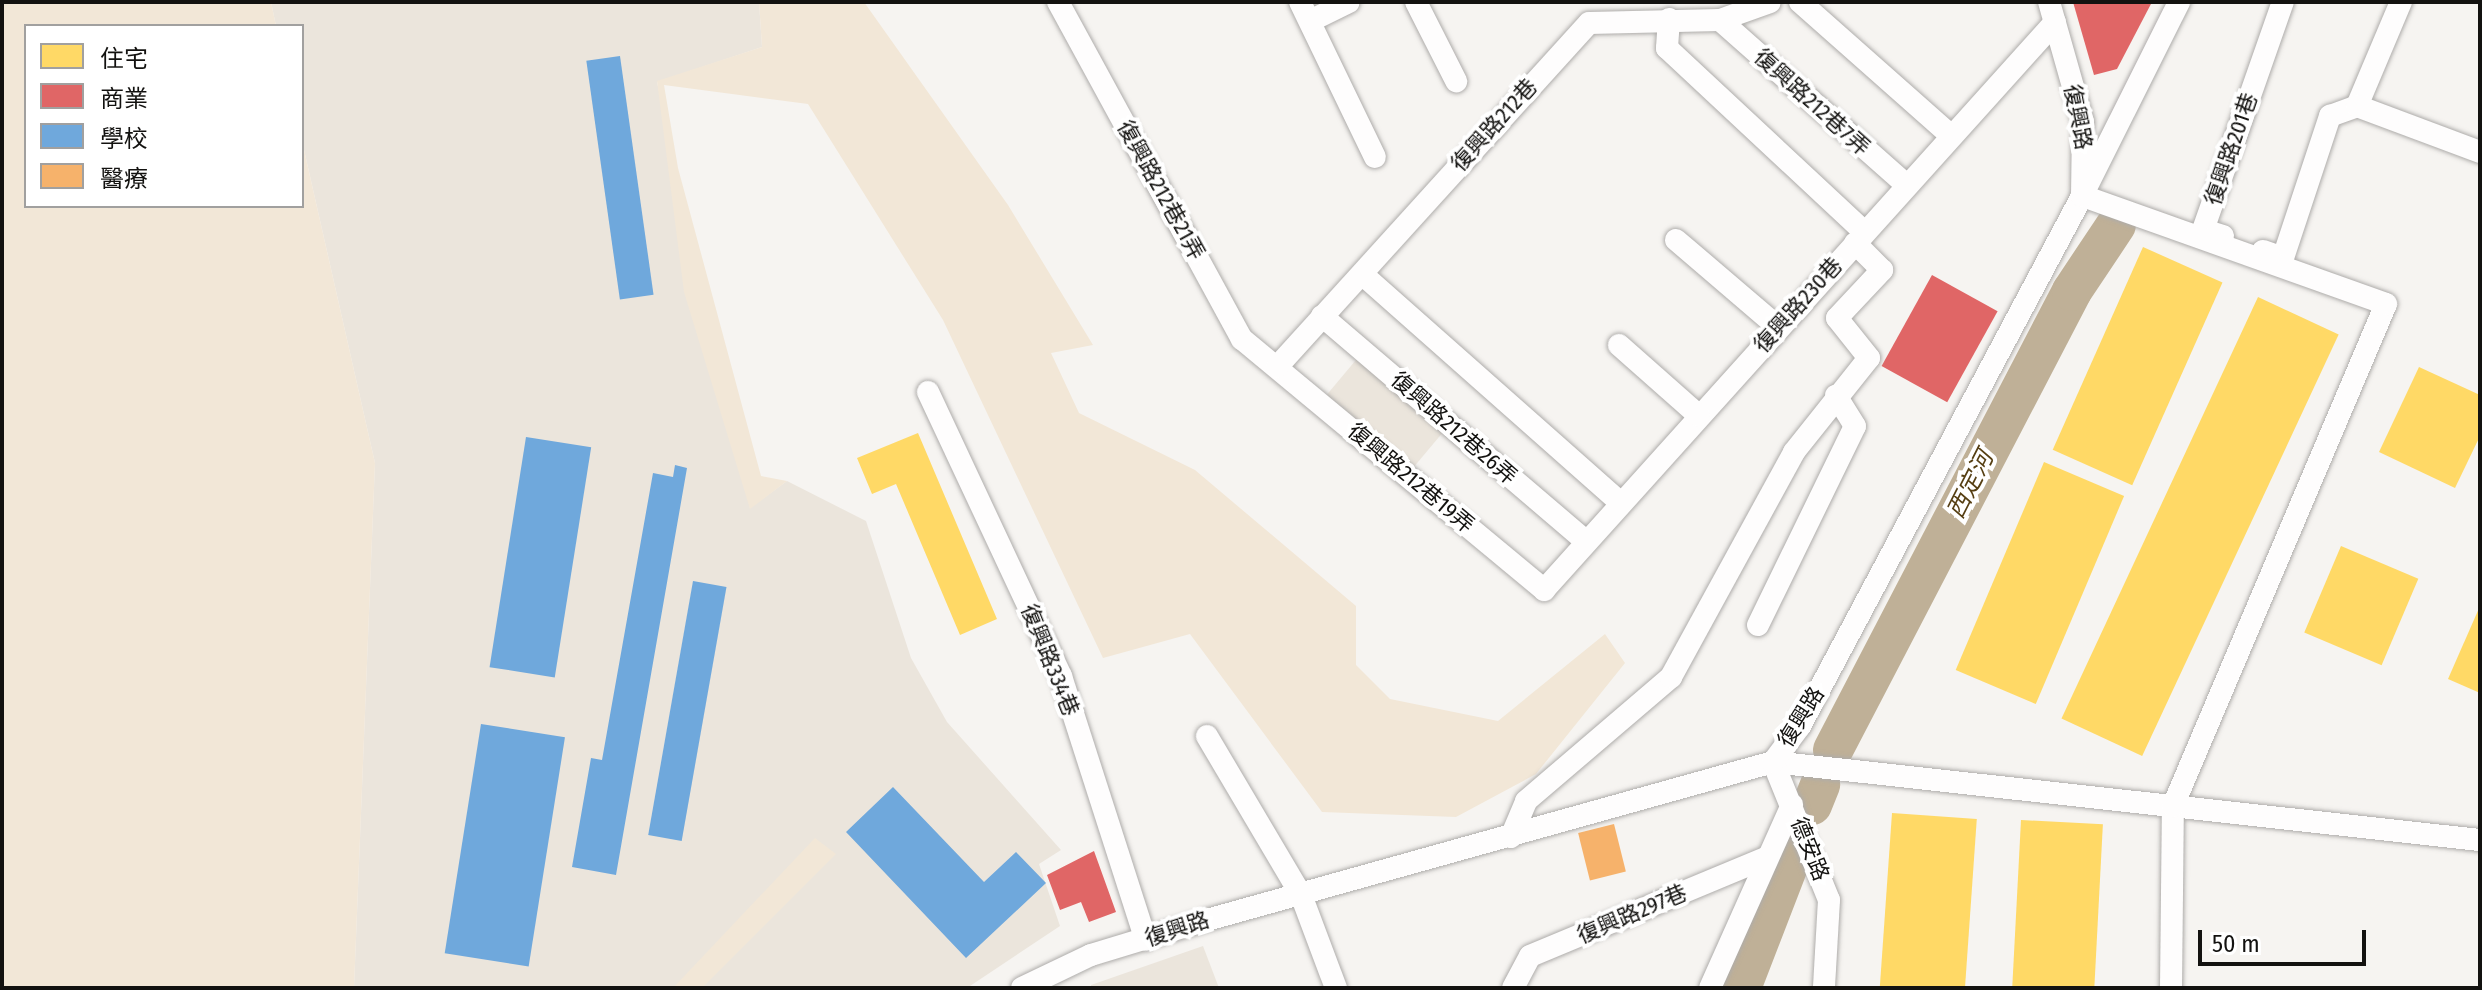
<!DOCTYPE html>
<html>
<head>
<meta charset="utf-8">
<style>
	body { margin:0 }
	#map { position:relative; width:2482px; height:990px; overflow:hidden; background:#f6f4f1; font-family:"Fira Sans Condensed","Noto Sans TC",sans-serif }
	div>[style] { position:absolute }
	.built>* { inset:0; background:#ebe5dc; transform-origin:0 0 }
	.green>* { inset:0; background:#f2e7d7 }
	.homes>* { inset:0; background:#ffd966; transform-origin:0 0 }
	.shops>* { inset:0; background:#e06666; transform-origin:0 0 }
	.schools>* { inset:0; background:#6fa8dc; transform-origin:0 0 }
	.health>* { inset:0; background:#f6b26b; transform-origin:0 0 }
	.river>* { height:40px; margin:-20px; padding:0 20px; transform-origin:20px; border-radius:20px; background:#bfb097 }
	.roads { filter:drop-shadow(0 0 2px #aeacaa) drop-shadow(0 0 2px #aeacaa) }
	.minor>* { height:22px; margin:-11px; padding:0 11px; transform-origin:11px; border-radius:11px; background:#fefdfd }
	span { translate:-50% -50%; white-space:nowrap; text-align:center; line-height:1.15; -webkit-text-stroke:8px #fff; paint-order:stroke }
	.street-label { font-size:22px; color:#131210 }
	.water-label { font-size:24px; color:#563f13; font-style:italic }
	.frame { position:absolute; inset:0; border:4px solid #131210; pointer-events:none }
	.legend { position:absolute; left:24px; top:24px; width:280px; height:184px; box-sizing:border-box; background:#fff; border:2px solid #a1a09f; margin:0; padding:10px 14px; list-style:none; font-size:24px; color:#131210 }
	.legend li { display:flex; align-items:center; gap:16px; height:40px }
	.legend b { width:40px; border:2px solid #a1a09f }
	.scale { position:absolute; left:2198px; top:930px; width:168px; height:36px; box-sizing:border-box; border:4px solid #131210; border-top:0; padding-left:10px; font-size:24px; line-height:28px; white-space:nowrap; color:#131210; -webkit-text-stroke:6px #fff; paint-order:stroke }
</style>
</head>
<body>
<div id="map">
	<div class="built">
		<div style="clip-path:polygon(271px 2px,759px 2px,762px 47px,657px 82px,750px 508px,787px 481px,866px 521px,911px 658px,947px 722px,1061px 850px,1039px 864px,1060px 926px,967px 988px,354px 988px,375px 463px,302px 141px,302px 26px,276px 26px)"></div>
		<div style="left:1361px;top:354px;width:113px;height:62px;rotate:40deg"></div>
		<div style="clip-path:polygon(1203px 946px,1219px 988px,1091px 988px,1091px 985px)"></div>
	</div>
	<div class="green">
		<div style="clip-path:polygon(2px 2px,271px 2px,276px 26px,26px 26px,26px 206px,302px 206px,302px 141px,375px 463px,354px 988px,2px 988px)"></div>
		<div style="clip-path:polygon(759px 2px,864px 2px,1008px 205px,1093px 345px,1051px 353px,1079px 413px,1195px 470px,1356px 606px,1356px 665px,1390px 699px,1498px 721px,1605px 634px,1625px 663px,1536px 774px,1456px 817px,1322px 812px,1190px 634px,1103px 658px,943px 320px,808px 104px,664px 85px,678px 168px,761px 476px,787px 481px,750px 509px,684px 292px,657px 81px,762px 47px)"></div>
		<div style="clip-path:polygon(815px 838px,836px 854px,702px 988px,673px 988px)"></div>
	</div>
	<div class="homes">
		<div style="left:2143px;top:247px;width:87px;height:222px;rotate:24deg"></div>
		<div style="left:2258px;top:297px;width:89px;height:465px;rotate:25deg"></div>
		<div style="clip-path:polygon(2419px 367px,2480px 395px,2480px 436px,2455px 488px,2379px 452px)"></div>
		<div style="clip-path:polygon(918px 433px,997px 619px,960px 635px,896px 484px,872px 494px,857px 458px)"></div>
		<div style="left:2044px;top:462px;width:87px;height:226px;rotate:23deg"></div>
		<div style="left:2341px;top:546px;width:84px;height:94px;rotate:23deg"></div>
		<div style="clip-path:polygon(2480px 606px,2480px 693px,2448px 679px)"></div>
		<div style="left:1892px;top:813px;width:85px;height:175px;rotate:4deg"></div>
		<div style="left:2021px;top:820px;width:82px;height:168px;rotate:3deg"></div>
	</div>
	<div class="shops">
		<div style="clip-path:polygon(2073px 2px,2152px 2px,2117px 69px,2094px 75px)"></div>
		<div style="left:1932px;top:275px;width:75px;height:104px;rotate:29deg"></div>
		<div style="clip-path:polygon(1094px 851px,1116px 912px,1089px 922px,1081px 902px,1060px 910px,1047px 875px)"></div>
	</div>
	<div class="schools">
		<div style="left:620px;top:56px;width:241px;height:34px;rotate:82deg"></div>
		<div style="left:526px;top:437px;width:66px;height:233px;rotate:9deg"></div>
		<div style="clip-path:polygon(675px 465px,687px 468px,616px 875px,572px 867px,591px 758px,602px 760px,653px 473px,673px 477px)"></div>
		<div style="left:693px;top:581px;width:34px;height:258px;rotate:10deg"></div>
		<div style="left:481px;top:724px;width:85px;height:232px;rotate:9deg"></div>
		<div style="clip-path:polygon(893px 787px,984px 882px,1016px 852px,1046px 883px,966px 958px,846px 832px)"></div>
	</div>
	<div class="health">
		<div style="left:1614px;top:824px;width:49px;height:37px;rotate:76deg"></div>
	</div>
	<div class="river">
		<div style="left:1833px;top:750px;width:517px;rotate:-62.49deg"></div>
		<div style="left:2072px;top:291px;width:79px;rotate:-56.3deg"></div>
		<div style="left:1812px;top:805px;width:22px;rotate:-68deg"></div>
		<div style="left:1741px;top:988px;width:145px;rotate:-68.9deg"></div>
	</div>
	<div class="roads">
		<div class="minor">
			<div style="left:1058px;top:2px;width:384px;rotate:61.4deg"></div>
			<div style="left:1242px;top:339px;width:393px;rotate:39.7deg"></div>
			<div style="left:1544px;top:590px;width:764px;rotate:-48.02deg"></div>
			<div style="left:1300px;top:2px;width:172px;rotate:64.2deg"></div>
			<div style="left:1416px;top:2px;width:89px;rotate:63.1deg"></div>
			<div style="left:1800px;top:2px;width:198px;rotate:41.5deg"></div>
			<div style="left:1669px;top:19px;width:29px;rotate:94deg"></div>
			<div style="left:1667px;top:48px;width:270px;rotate:43deg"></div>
			<div style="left:1720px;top:20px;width:246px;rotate:41.5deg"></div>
			<div style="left:1310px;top:21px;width:43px;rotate:-26deg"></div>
			<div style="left:2357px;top:106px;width:113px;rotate:-67.1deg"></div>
			<div style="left:2223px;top:236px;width:21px;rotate:-163deg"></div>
			<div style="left:2203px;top:230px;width:242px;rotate:-70.7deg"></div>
			<div style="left:1676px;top:240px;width:134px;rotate:40.5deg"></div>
			<div style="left:2263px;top:251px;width:21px;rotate:19deg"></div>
			<div style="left:2283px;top:258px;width:150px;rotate:-71.7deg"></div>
			<div style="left:2330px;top:116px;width:29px;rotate:-20deg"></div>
			<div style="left:2357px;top:106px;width:131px;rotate:20.5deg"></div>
			<div style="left:1362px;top:274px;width:344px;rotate:41.5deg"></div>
			<div style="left:1322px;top:316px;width:346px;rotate:40.5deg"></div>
			<div style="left:1619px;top:345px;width:106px;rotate:41.5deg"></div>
			<div style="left:1277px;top:367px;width:464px;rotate:-47.8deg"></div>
			<div style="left:1589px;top:23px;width:131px;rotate:-1.3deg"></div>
			<div style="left:1720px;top:20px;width:53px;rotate:-19.8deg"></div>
			<div style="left:928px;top:392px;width:314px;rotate:64.9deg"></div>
			<div style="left:1061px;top:676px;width:277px;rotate:72.2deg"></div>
			<div style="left:1758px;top:625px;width:221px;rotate:-64deg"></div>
			<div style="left:1855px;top:426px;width:36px;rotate:-122deg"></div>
			<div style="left:1207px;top:736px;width:185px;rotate:59.4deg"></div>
			<div style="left:1301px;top:895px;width:99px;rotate:69.4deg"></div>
			<div style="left:1773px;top:762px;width:711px;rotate:6.3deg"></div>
			<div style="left:1773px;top:762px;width:149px;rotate:67.9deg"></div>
			<div style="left:1829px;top:900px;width:88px;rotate:93.3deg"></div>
			<div style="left:1511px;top:837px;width:39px;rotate:-67deg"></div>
			<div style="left:1526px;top:801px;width:191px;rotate:-40.5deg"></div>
			<div style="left:1671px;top:677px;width:256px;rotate:-61.3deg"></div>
			<div style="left:1794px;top:452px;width:120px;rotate:-51.4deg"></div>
			<div style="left:1869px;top:358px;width:51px;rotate:-128.7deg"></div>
			<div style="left:1837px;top:318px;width:66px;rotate:-46.8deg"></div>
			<div style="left:1882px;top:270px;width:38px;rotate:-135deg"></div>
			<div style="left:1022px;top:988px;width:76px;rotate:-25.6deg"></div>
			<div style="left:1091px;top:955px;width:110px;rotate:-16.9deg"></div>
			<div style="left:1196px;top:923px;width:599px;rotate:-15.59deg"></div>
			<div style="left:1773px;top:762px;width:45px;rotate:-53.1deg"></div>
			<div style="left:1800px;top:726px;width:600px;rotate:-61.98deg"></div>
			<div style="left:2082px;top:196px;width:74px;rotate:-89.2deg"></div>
			<div style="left:2083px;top:122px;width:125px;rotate:-105.8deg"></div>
			<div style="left:1513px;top:988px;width:36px;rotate:-62deg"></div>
			<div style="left:1530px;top:956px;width:256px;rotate:-22.6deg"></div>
			<div style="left:1710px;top:988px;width:201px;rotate:-65.9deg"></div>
			<div style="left:2171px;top:988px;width:182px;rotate:-89.4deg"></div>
			<div style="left:2173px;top:806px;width:545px;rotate:-67.01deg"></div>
			<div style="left:2386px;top:304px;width:323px;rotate:-160.4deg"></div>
			<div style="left:2082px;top:196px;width:217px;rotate:-63.4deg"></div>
		</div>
	</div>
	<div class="street-label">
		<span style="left:1812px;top:102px;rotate:42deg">復興路212巷7弄</span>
		<span style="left:2078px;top:117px;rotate:79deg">復興路</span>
		<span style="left:1494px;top:125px;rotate:-48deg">復興路212巷</span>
		<span style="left:2231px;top:149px;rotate:-71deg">復興路201巷</span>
		<span style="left:1161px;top:190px;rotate:61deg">復興路212巷21弄</span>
		<span style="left:1798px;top:305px;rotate:-48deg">復興路230巷</span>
		<span style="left:1454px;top:428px;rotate:41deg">復興路212巷26弄</span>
		<span style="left:1411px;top:478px;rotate:40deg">復興路212巷19弄</span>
		<span style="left:1050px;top:660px;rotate:68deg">復興路334巷</span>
		<span style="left:1801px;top:717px;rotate:-58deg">復興路</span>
		<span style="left:1810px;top:849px;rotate:68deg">德安路</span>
		<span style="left:1632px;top:914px;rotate:-23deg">復興路297巷</span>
		<span style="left:1177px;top:929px;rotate:-18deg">復興路</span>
	</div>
	<div class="water-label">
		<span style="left:1971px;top:485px;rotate:-63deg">西定河</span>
	</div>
	<div class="frame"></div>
	<ul class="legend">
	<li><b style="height:22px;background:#ffd966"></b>住宅</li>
	<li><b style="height:22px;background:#e06666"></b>商業</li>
	<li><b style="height:22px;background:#6fa8dc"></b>學校</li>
	<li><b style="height:22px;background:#f6b26b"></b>醫療</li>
	</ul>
	<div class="scale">50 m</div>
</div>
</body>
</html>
